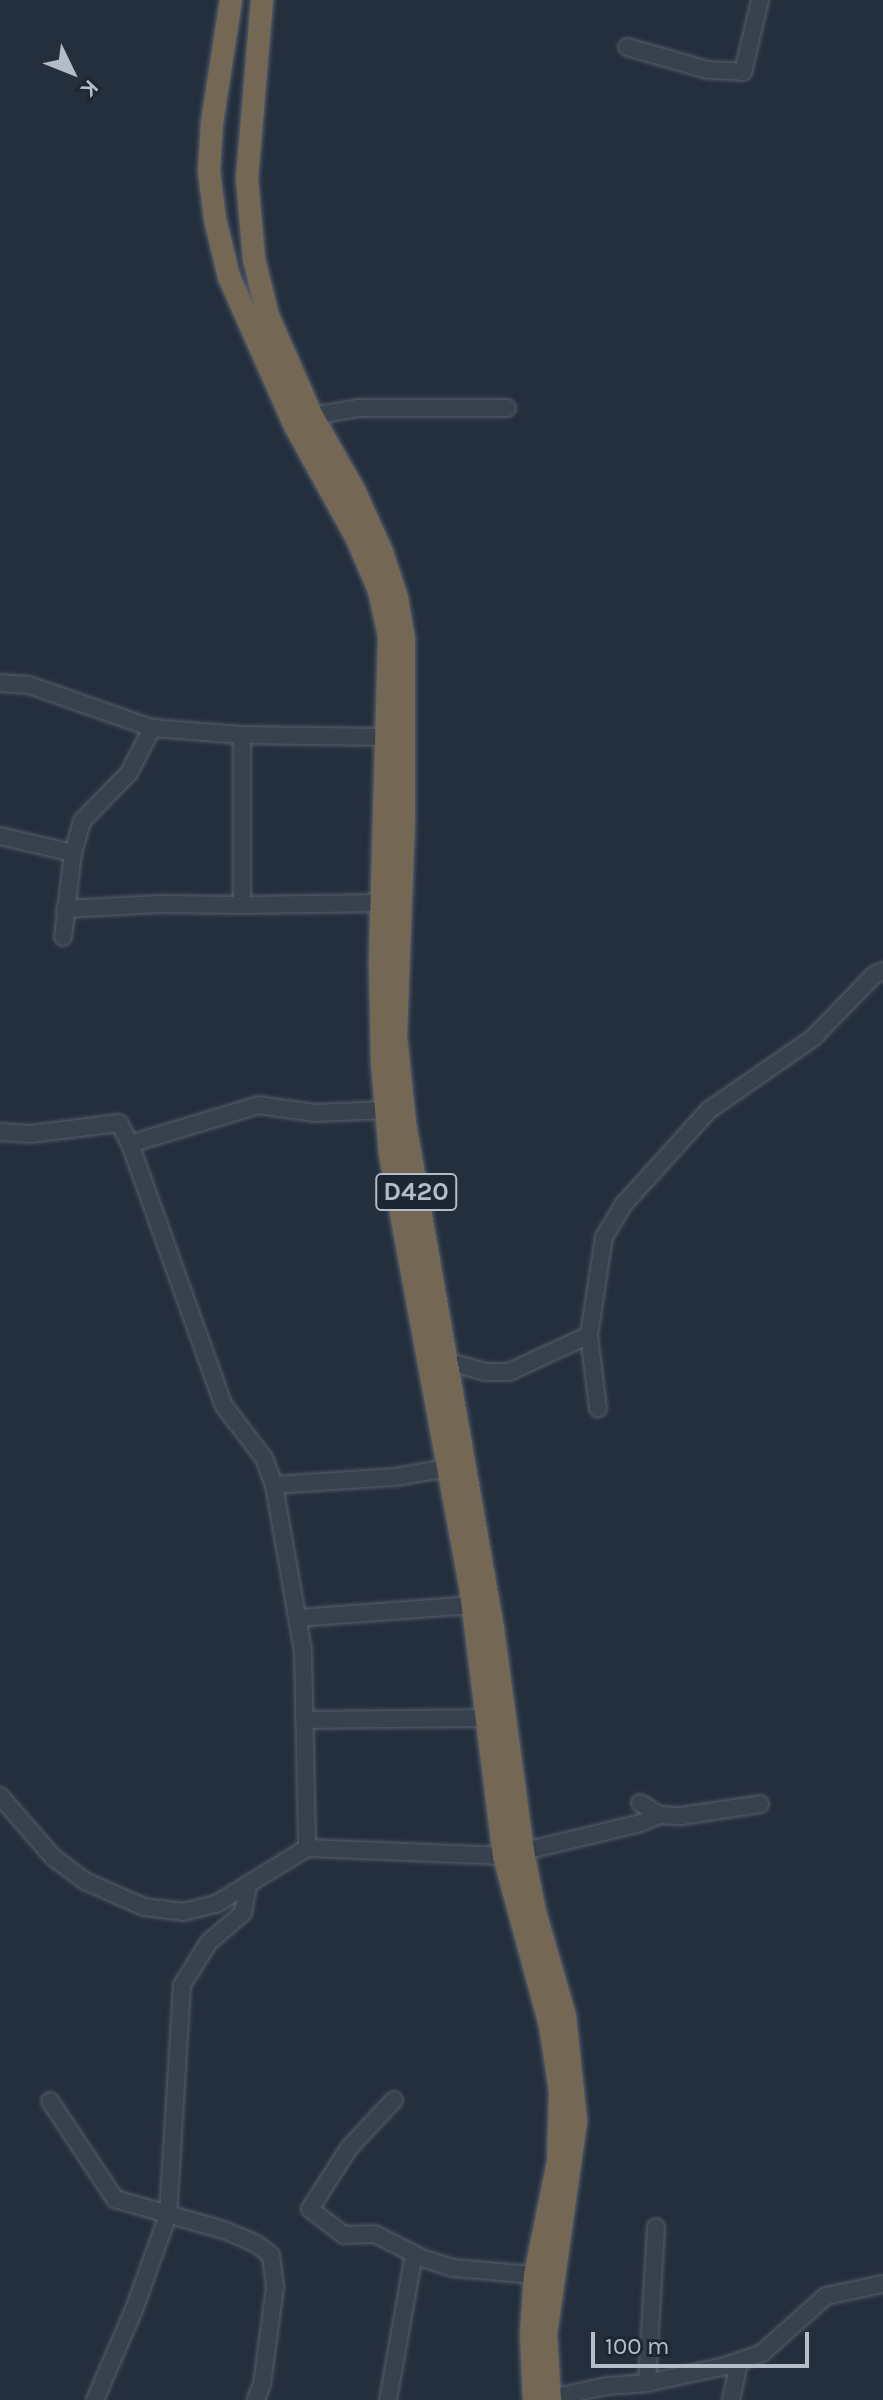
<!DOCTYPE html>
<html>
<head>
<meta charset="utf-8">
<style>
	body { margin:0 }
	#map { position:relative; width:883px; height:2400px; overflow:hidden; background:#242f3e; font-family:Karla,sans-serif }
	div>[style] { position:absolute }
	.roads { filter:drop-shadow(0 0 2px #565f6c) drop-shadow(0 0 2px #565f6c) }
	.minor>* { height:16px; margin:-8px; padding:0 8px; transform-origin:8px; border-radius:8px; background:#38414e }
	.highway>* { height:22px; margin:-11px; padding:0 11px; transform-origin:11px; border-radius:11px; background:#746855 }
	span { translate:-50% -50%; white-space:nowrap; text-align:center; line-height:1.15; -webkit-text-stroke:7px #1d2633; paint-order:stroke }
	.shield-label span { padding:2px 6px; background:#1d2633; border:2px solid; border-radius:6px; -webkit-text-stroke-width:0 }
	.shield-label { font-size:26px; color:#b4bcc9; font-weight:700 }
	.north { position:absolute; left:32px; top:32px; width:80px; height:80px; -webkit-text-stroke:6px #1d2633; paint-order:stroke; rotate:133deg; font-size:22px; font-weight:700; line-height:32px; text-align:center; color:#b4bcc9 }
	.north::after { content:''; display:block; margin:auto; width:28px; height:36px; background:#b4bcc9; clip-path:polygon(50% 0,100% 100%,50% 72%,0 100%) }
	.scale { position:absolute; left:591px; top:2332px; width:218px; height:36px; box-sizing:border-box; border:4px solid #b4bcc9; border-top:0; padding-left:10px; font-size:24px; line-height:28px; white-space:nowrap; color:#b4bcc9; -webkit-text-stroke:6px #1d2633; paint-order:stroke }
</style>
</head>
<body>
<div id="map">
	<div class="roads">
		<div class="minor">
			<div style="left:627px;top:47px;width:84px;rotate:15.9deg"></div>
			<div style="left:708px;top:70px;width:35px;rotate:3deg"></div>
			<div style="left:743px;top:72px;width:74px;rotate:-76.7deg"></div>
			<div style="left:312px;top:416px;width:48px;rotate:-9.7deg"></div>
			<div style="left:359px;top:408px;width:148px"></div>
			<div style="left:0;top:683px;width:29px;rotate:4deg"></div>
			<div style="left:29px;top:685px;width:130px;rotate:19.3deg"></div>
			<div style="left:152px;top:728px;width:90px;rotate:4.4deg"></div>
			<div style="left:242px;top:735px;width:145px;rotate:0.8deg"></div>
			<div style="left:242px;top:735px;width:170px;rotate:90deg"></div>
			<div style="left:242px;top:905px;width:141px;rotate:-0.8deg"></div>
			<div style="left:0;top:836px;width:75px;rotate:13.1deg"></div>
			<div style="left:65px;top:909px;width:94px;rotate:-3deg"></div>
			<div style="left:159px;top:904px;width:83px;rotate:0.7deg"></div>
			<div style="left:63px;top:937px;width:85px;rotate:-83.2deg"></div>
			<div style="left:73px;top:853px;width:33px;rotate:-74deg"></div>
			<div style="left:82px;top:821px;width:67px;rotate:-45.6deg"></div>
			<div style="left:129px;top:773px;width:51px;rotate:-62.9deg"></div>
			<div style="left:0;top:1132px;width:30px;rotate:4deg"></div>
			<div style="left:30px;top:1134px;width:90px;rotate:-7deg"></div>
			<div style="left:119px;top:1123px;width:24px;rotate:62deg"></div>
			<div style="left:130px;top:1144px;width:278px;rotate:70.3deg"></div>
			<div style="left:224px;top:1406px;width:66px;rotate:52.4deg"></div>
			<div style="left:264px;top:1458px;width:29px;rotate:70deg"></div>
			<div style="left:274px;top:1485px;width:169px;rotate:80.1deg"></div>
			<div style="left:303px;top:1652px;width:196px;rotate:88.8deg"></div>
			<div style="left:130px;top:1144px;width:134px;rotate:-16.9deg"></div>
			<div style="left:258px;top:1105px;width:57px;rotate:8.1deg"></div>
			<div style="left:314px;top:1113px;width:72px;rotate:-2.4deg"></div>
			<div style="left:589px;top:1335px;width:74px;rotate:83deg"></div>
			<div style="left:443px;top:1360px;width:44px;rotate:15.9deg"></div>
			<div style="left:485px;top:1372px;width:24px"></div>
			<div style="left:509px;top:1372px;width:88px;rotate:-24.8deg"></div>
			<div style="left:589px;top:1335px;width:99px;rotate:-81.3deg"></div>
			<div style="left:604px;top:1237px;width:39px;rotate:-59deg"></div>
			<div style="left:624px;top:1204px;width:127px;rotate:-47.9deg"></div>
			<div style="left:709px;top:1110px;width:126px;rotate:-34.7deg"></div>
			<div style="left:813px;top:1038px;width:88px;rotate:-45.9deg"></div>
			<div style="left:874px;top:975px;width:10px;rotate:-24deg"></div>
			<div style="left:274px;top:1485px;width:121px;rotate:-3.8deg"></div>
			<div style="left:395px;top:1477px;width:54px;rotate:-9.6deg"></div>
			<div style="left:299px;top:1618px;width:173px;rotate:-4.3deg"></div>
			<div style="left:304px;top:1720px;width:181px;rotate:-0.6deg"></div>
			<div style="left:0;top:1796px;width:81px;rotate:49deg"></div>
			<div style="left:53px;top:1857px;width:40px;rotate:37deg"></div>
			<div style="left:85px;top:1881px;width:64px;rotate:23.8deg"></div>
			<div style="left:144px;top:1907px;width:39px;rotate:7deg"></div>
			<div style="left:183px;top:1912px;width:34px;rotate:-14deg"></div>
			<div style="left:216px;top:1904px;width:107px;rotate:-31.6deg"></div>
			<div style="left:307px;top:1848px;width:197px;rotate:2.3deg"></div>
			<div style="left:504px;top:1856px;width:141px;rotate:-13.5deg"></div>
			<div style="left:641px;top:1823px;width:20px;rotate:-24deg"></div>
			<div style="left:659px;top:1815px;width:22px;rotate:3deg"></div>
			<div style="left:681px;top:1816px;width:80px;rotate:-8.6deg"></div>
			<div style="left:640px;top:1803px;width:22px;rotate:32deg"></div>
			<div style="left:394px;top:2100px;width:66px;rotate:133.2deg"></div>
			<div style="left:349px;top:2148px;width:72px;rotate:122.6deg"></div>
			<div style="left:310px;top:2209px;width:43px;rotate:37.4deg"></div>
			<div style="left:344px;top:2235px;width:31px;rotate:-2deg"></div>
			<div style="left:375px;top:2234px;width:53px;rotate:27.1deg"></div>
			<div style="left:422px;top:2258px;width:33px;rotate:18deg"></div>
			<div style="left:453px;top:2268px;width:82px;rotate:4.9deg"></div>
			<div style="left:50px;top:2101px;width:118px;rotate:56.4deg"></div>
			<div style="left:115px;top:2199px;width:113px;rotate:15.9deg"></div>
			<div style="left:224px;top:2230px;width:34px;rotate:23deg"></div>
			<div style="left:255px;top:2243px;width:20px;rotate:37deg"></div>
			<div style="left:271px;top:2255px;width:32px;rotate:83deg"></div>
			<div style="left:275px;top:2287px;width:98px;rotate:97.6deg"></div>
			<div style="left:262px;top:2384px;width:17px;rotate:111deg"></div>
			<div style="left:647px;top:2383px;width:156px;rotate:-86.7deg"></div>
			<div style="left:95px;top:2400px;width:101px;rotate:-66.7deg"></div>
			<div style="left:135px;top:2307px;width:98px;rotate:-70.3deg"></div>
			<div style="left:168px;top:2215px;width:230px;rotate:-86.5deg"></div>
			<div style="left:182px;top:1985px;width:51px;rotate:-57.9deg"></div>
			<div style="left:209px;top:1942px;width:45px;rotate:-40.5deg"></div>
			<div style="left:243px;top:1913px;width:27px;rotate:-80deg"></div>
			<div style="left:388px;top:2400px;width:148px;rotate:-79.9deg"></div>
			<div style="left:542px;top:2400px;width:66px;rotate:-12.2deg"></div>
			<div style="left:607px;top:2386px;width:40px;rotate:-4.3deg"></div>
			<div style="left:647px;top:2383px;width:80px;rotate:-12.3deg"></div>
			<div style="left:725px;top:2366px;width:39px;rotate:-19deg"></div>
			<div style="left:762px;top:2353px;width:86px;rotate:-41.7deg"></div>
			<div style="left:826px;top:2296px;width:58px;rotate:-11.9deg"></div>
			<div style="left:731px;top:2400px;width:39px;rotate:-78deg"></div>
		</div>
		<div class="highway">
			<div style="left:231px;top:0;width:124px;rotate:98.8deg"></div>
			<div style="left:212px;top:123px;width:48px;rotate:93.6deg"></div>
			<div style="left:209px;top:171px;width:48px;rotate:82.9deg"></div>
			<div style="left:215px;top:219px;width:60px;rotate:76.4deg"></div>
			<div style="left:229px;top:277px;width:163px;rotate:66.1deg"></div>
			<div style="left:295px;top:426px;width:129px;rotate:61.2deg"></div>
			<div style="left:357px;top:539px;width:56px;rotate:66.7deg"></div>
			<div style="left:379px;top:590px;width:47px;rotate:77.7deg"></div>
			<div style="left:389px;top:636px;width:329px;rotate:91.6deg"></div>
			<div style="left:380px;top:965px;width:99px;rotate:88.8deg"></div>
			<div style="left:382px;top:1064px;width:90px;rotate:84.9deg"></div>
			<div style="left:390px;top:1154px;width:445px;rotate:79.5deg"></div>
			<div style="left:471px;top:1592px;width:266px;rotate:82.9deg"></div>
			<div style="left:504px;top:1856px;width:175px;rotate:74.8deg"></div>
			<div style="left:550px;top:2025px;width:67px;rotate:81.4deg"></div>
			<div style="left:560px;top:2091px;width:71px;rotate:91.6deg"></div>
			<div style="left:558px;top:2162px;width:115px;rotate:101.5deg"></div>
			<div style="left:535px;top:2275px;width:61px;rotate:93.8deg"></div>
			<div style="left:531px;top:2336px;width:64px;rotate:87.3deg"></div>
			<div style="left:262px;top:0;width:180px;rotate:94.8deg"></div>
			<div style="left:247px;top:179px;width:80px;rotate:85deg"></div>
			<div style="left:254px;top:259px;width:59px;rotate:76.2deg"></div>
			<div style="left:268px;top:316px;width:109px;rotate:66.3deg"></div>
			<div style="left:312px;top:416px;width:87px;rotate:60.5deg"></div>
			<div style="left:355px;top:492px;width:66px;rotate:65.8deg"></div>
			<div style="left:382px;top:552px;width:48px;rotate:71.9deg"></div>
			<div style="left:397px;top:598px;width:43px;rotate:80.5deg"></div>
			<div style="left:404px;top:640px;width:178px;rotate:90deg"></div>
			<div style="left:404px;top:818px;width:218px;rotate:92.1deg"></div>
			<div style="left:396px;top:1036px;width:87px;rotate:84.1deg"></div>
			<div style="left:405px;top:1123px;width:514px;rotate:80.13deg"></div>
			<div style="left:493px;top:1629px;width:225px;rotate:82.3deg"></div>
			<div style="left:523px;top:1852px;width:61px;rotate:78.7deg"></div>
			<div style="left:535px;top:1912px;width:108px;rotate:73.9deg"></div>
			<div style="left:565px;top:2016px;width:106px;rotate:84deg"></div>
			<div style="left:576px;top:2121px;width:215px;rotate:98deg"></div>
			<div style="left:546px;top:2334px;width:66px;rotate:86.5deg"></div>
		</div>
	</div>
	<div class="shield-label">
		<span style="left:416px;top:1192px">D420</span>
	</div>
	<div class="north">K</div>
	<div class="scale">100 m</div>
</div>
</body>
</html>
